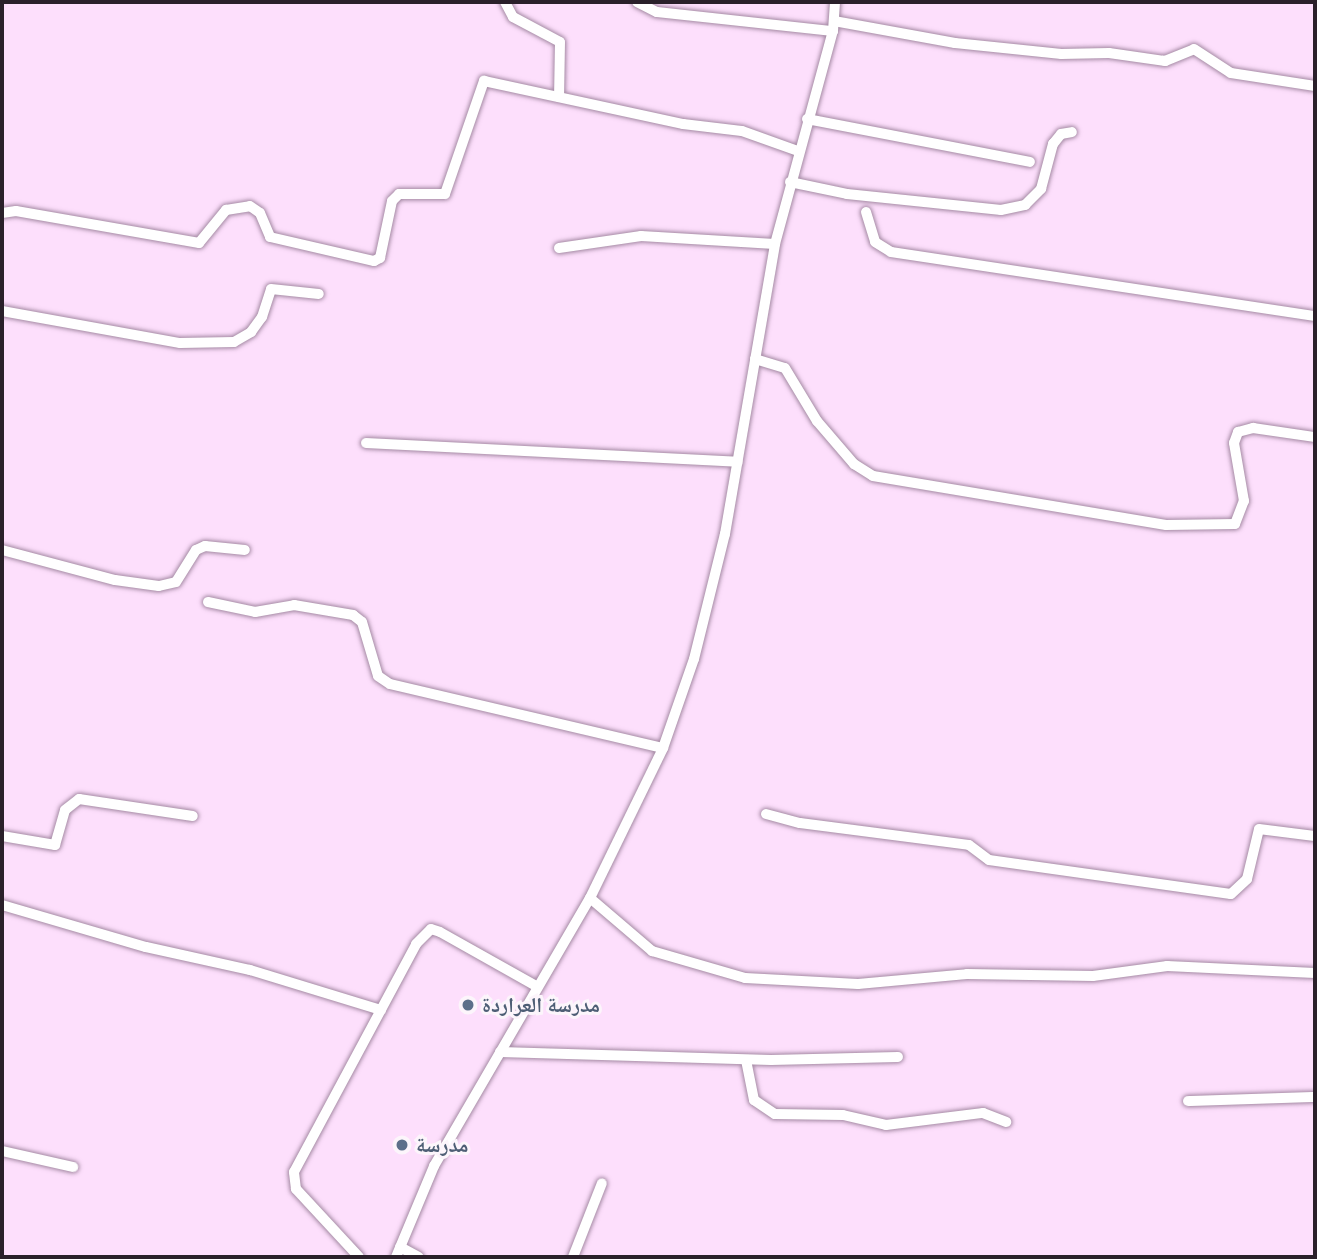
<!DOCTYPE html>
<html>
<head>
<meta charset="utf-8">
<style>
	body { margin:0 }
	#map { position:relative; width:1317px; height:1259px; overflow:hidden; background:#fddffc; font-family:Karla,"Noto Naskh Arabic",sans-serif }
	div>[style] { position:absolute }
	.roads { filter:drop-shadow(0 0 2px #a58aa4) drop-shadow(0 0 2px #a58aa4) }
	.minor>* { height:10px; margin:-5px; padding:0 5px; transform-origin:5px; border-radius:5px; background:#fff }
	.dots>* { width:19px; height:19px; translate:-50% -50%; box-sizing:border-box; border:4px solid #fcf5fb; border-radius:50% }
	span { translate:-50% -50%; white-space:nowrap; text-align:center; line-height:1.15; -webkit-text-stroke:6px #fcf5fb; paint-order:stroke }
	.service-label { font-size:21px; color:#4e5e75; font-weight:700 }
	.left { translate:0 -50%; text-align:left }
	.frame { position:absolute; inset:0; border:4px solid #2a202a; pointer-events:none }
</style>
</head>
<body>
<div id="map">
	<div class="roads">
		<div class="minor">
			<div style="left:505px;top:2px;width:17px;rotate:62deg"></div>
			<div style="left:513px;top:17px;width:53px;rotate:28deg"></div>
			<div style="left:560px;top:42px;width:55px;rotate:91deg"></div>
			<div style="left:637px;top:2px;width:22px;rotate:27deg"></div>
			<div style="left:657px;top:12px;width:177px;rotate:6.2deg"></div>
			<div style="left:834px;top:21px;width:123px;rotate:10.3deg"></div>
			<div style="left:955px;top:43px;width:107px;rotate:5.9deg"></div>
			<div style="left:1061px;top:54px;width:48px;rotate:-1.2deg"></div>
			<div style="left:1109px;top:53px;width:57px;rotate:8.1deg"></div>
			<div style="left:1165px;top:61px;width:31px;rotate:-22deg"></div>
			<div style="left:1194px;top:49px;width:44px;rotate:33deg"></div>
			<div style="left:1231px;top:73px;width:85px;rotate:8.8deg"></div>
			<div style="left:807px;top:119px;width:227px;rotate:10.9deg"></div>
			<div style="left:790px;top:182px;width:58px;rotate:11.9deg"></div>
			<div style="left:847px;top:194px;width:155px;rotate:5.9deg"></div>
			<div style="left:1001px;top:210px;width:25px;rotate:-12deg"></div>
			<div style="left:1025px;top:205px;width:23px;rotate:-45deg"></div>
			<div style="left:1041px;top:189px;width:47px;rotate:-75.1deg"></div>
			<div style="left:1053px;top:144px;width:13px;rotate:-51deg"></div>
			<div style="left:1061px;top:134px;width:11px;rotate:-10deg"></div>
			<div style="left:866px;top:212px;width:31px;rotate:73deg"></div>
			<div style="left:875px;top:242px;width:19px;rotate:32deg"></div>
			<div style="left:891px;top:252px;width:429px;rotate:8.6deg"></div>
			<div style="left:2px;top:213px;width:14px;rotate:-8deg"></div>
			<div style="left:16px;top:211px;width:186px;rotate:9.9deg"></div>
			<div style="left:199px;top:243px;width:43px;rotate:-50.7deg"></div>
			<div style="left:226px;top:210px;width:24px;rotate:-9deg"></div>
			<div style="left:250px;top:206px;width:12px;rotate:35deg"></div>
			<div style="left:260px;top:213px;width:26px;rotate:67deg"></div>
			<div style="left:270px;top:237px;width:107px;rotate:13deg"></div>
			<div style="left:374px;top:261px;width:7px;rotate:-27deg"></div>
			<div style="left:380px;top:258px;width:58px;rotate:-78.1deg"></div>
			<div style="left:392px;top:201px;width:10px;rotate:-45deg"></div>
			<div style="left:399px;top:194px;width:46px"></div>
			<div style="left:445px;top:194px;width:120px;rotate:-71deg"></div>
			<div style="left:484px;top:81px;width:204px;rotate:12.2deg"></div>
			<div style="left:683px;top:124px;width:59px;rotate:6.8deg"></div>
			<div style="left:742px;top:131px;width:59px;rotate:19.7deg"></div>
			<div style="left:559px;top:248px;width:83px;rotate:-8.3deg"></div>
			<div style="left:641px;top:236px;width:134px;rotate:3.4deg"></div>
			<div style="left:2px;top:311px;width:181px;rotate:10.2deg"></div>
			<div style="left:180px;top:343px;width:54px;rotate:-1.1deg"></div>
			<div style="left:234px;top:342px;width:20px;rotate:-30deg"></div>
			<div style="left:251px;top:332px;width:19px;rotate:-54deg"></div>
			<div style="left:262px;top:317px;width:29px;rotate:-72deg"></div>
			<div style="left:271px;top:289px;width:48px;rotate:5.9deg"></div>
			<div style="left:755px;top:359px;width:31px;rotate:17deg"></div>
			<div style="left:785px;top:368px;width:62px;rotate:58.9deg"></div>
			<div style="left:817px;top:421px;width:57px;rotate:49.3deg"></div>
			<div style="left:854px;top:464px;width:22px;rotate:32deg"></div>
			<div style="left:873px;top:476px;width:297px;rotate:9.5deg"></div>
			<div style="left:1166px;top:525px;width:69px;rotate:-0.8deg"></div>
			<div style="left:1235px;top:524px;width:25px;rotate:-69deg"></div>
			<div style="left:1244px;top:501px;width:59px;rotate:-99.8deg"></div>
			<div style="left:1234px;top:443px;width:12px;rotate:-70deg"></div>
			<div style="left:1238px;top:432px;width:16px;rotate:-15deg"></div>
			<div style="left:1253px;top:428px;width:63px;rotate:8.3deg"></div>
			<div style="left:366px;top:443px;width:372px;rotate:2.9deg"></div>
			<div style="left:2px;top:550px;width:117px;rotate:14.9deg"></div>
			<div style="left:115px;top:580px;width:44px;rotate:7.8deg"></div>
			<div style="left:159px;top:586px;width:17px;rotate:-13deg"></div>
			<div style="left:176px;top:582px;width:38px;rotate:-58deg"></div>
			<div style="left:196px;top:550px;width:10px;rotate:-24deg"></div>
			<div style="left:205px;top:546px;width:40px;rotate:5.7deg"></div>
			<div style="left:208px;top:602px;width:48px;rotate:12deg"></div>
			<div style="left:255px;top:612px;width:40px;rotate:-10deg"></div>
			<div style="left:294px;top:605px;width:60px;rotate:9.6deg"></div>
			<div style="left:353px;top:615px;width:11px;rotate:38deg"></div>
			<div style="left:362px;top:622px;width:56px;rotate:73.5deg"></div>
			<div style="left:378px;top:676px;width:14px;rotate:34deg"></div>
			<div style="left:390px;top:684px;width:280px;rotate:13.2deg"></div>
			<div style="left:766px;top:814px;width:35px;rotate:15deg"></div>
			<div style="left:800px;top:823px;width:170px;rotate:7.4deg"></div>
			<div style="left:969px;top:845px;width:25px;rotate:37deg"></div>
			<div style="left:989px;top:860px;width:244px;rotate:8deg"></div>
			<div style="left:1231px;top:894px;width:22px;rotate:-43deg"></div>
			<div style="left:1247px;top:879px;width:51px;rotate:-76.5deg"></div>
			<div style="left:1259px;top:829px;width:56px;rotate:7.1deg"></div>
			<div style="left:2px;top:836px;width:54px;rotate:9.6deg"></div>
			<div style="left:55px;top:845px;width:36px;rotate:-74deg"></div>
			<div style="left:65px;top:810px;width:18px;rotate:-38deg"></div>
			<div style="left:79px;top:799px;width:115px;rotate:8.5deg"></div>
			<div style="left:590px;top:898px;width:82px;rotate:40.5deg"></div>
			<div style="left:652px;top:951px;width:97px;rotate:16.2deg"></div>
			<div style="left:745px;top:978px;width:113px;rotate:3deg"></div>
			<div style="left:858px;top:984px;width:109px;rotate:-5.2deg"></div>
			<div style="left:967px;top:974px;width:126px;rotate:0.9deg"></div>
			<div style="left:1093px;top:976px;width:75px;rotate:-7.7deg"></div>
			<div style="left:1167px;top:966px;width:148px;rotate:2.7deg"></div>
			<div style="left:2px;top:905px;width:150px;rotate:16.3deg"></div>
			<div style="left:146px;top:947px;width:107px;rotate:12.5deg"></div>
			<div style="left:250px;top:970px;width:137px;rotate:17deg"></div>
			<div style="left:500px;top:1052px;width:271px;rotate:1.7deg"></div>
			<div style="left:771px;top:1060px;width:127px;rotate:-1.4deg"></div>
			<div style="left:746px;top:1060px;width:41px;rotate:78.7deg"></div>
			<div style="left:754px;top:1100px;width:25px;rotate:34deg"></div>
			<div style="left:775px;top:1114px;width:68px;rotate:0.8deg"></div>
			<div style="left:843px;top:1115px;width:44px;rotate:13.1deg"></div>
			<div style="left:886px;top:1125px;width:98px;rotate:-7.1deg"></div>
			<div style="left:983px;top:1113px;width:25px;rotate:21deg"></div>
			<div style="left:1188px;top:1101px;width:127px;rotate:-1.8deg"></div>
			<div style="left:2px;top:1151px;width:73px;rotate:12.7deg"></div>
			<div style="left:400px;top:1247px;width:21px;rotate:28deg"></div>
			<div style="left:359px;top:1257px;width:93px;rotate:-132.8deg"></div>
			<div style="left:296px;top:1189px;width:17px;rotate:-97deg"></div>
			<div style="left:294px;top:1172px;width:259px;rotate:-61.8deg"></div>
			<div style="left:416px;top:944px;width:21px;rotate:-45deg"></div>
			<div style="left:431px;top:929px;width:9px;rotate:18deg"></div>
			<div style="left:440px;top:932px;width:112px;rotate:29.3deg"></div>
			<div style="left:396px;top:1257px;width:99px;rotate:-67.3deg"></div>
			<div style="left:434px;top:1166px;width:310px;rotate:-59.8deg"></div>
			<div style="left:590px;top:898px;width:167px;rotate:-64deg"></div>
			<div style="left:663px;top:748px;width:94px;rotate:-70.8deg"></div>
			<div style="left:694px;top:659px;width:129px;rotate:-76.1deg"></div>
			<div style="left:725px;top:534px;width:294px;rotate:-80.2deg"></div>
			<div style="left:775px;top:244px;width:221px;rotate:-74.8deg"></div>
			<div style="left:833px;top:31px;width:29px;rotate:-86deg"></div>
			<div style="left:573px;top:1257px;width:79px;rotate:-68.6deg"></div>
		</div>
	</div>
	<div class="dots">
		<div style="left:468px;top:1005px;background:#5c6f8a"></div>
		<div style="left:402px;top:1145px;background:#5c6f8a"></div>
	</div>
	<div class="service-label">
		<span class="left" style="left:482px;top:1005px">مدرسة العراردة</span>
		<span class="left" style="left:416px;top:1145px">مدرسة</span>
	</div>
	<div class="frame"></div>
</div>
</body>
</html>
